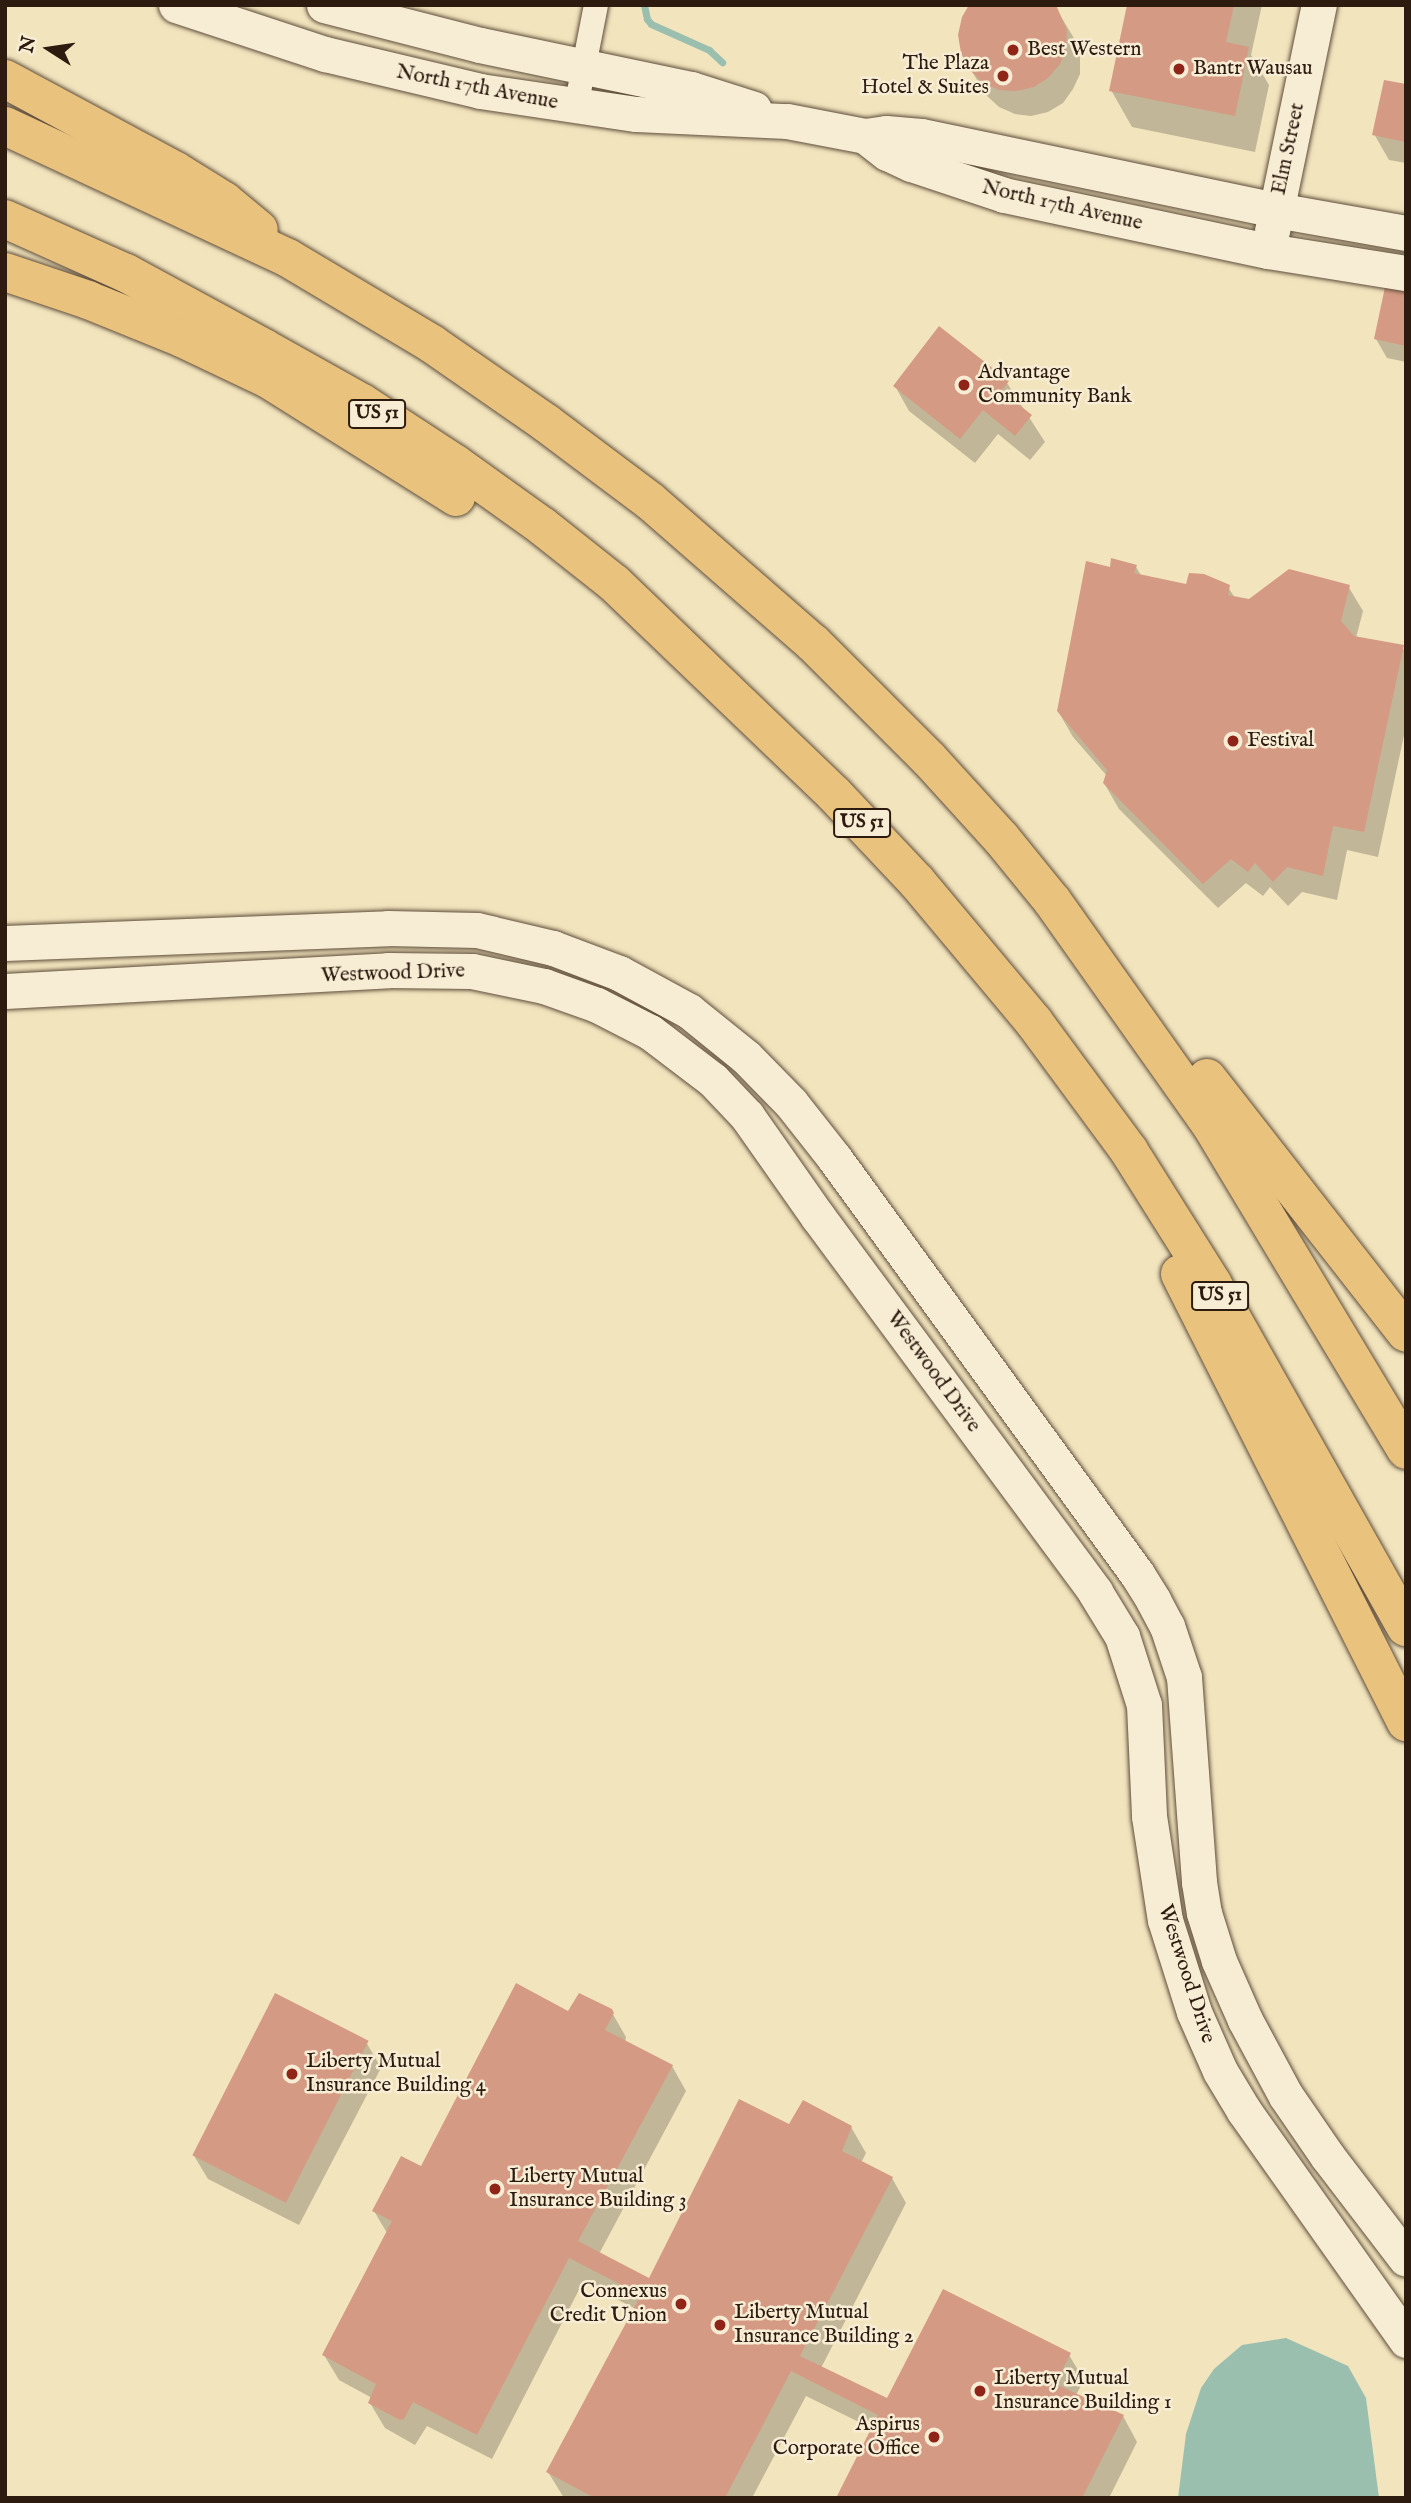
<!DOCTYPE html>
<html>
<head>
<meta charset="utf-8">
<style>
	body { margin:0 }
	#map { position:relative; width:1411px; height:2503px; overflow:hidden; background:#f2e4bd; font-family:"IM FELL English",serif }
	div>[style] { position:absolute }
	.water>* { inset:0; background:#9bbfaf }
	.shadow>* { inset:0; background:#0003 }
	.stream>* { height:7px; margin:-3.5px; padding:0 3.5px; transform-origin:3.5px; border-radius:3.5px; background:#9bbfaf }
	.building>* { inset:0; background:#d59a84; transform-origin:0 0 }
	.roads { filter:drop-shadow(0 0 2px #5e4d3b) drop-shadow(0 0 2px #5e4d3b) }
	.street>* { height:24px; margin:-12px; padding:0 12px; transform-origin:12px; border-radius:12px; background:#f7edd4 }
	.secondary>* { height:35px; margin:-17.5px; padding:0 17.5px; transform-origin:17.5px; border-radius:17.5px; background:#f7edd4 }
	.highway>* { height:38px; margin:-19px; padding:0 19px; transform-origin:19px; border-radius:19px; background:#e9c27e }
	.dots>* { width:19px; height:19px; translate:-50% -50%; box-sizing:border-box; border:4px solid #f7edd4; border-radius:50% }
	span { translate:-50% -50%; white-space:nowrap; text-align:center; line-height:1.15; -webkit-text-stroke:5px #f7edd4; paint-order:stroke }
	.shield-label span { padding:2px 5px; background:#f7edd4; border:2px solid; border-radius:5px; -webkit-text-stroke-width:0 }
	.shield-label { font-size:19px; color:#2d1b10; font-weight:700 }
	.poi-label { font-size:21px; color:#2d1b10 }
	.left { translate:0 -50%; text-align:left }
	.right { translate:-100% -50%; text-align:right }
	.street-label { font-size:21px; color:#2d1b10 }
	.frame { position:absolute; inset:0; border:7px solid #2d1b10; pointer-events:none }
	.north { position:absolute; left:14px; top:14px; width:70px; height:70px; -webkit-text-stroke:5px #f7edd4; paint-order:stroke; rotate:282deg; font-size:19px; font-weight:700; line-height:28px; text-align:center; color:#2d1b10 }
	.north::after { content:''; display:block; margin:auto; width:24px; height:32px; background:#2d1b10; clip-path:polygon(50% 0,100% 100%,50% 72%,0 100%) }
</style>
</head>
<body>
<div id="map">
	<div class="water">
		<div style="clip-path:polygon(1286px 2338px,1348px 2366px,1366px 2398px,1379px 2498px,1178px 2498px,1186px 2434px,1201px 2388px,1214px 2369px,1242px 2345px)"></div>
	</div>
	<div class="shadow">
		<div style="clip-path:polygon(1054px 5px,1075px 40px,1080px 57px,1080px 74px,1073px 89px,1063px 103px,1048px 112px,1031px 116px,1015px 114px,999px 107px,986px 95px,970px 68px)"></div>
		<div style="clip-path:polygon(1129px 5px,1262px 5px,1251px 55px,1269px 85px,1255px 152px,1132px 127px,1111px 90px)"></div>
		<div style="clip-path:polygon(1406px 86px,1406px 163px,1389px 160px,1374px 134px)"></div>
		<div style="clip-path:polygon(1406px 293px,1406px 362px,1387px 358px,1376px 339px)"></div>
		<div style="clip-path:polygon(1007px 383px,1045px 442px,1030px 460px,998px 434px,975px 463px,909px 411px,895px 386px)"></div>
		<div style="clip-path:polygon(1136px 567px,1142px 577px,1188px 586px,1228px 587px,1235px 598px,1249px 601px,1348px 586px,1363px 611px,1356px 638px,1402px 647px,1406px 653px,1406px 726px,1378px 857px,1347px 850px,1337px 900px,1302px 892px,1288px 906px,1270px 887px,1263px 896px,1246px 883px,1218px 908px,1119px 809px,1104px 783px,1107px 776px,1073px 737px,1058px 711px,1111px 569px)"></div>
		<div style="clip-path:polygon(611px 2011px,626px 2037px,625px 2042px,672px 2066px,686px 2091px,599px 2254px,650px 2281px,789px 2126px,851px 2127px,866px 2153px,861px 2163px,892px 2178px,906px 2203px,821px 2368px,888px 2400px,1069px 2355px,1084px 2380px,1076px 2395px,1123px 2416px,1137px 2442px,1109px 2498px,838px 2498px,873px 2429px,806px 2396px,752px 2498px,564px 2498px,548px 2472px,636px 2309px,583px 2282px,492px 2459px,427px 2426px,415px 2445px,385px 2428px,370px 2403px,372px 2398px,339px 2380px,324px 2355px,387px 2233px,374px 2211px,421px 2169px,569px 2013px)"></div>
		<div style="clip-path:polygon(366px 2042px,381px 2068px,299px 2225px,208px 2179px,193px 2154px)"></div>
	</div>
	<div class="stream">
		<div style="left:644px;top:5px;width:14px;rotate:78deg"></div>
		<div style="left:647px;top:19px;width:6px;rotate:51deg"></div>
		<div style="left:651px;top:24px;width:64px;rotate:24.1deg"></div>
		<div style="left:709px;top:50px;width:18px;rotate:43deg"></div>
	</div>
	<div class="building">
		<div style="clip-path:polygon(969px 5px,1056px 5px,1067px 30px,1066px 48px,1060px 64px,1048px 78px,1034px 87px,1016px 91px,999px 90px,982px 82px,969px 69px,961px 53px,958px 35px,962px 17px)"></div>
		<div style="clip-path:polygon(1127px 5px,1234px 5px,1226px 42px,1249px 47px,1235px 116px,1109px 91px)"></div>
		<div style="clip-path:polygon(1384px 80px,1406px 84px,1406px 142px,1372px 135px)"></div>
		<div style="clip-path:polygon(1385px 287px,1406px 291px,1406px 346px,1374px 339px)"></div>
		<div style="clip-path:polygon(939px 326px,1009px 381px,1001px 391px,1032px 415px,1015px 436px,983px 410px,960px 439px,893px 386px)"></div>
		<div style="clip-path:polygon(1111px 558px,1137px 565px,1134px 573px,1186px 584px,1189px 573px,1204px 574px,1230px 585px,1228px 595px,1249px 599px,1289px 569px,1350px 585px,1341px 621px,1354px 636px,1404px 645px,1364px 832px,1333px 826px,1323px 876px,1287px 867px,1273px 882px,1255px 863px,1248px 872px,1231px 859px,1203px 884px,1103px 783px,1107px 770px,1057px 711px,1086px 561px,1110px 567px)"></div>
		<div style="clip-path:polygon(516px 1983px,568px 2011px,579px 1993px,612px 2009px,614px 2013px,605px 2030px,673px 2065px,578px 2241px,649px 2278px,739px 2099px,789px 2124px,803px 2100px,852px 2126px,842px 2151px,893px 2177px,800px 2356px,887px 2398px,943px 2289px,1071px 2353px,1055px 2384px,1124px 2415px,1082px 2498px,836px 2498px,878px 2415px,791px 2371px,725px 2498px,595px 2498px,546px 2472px,641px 2295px,569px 2258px,477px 2435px,413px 2402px,404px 2419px,400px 2420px,368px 2403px,376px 2384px,322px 2355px,392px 2221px,372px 2211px,401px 2156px,421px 2166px)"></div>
		<div style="left:275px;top:1993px;width:105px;height:182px;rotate:27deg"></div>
	</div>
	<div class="roads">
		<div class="street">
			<div style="left:576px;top:107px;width:104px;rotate:-78.9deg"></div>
		</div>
		<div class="secondary">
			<div style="left:176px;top:5px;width:157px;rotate:18.2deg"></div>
			<div style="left:325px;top:54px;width:159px;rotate:13.4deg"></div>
			<div style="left:480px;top:91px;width:158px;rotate:8.4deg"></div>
			<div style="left:636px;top:114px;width:151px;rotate:2.7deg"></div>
			<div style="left:787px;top:121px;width:79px;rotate:10.9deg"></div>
			<div style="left:865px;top:136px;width:21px;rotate:-8deg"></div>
			<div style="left:886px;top:133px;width:35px;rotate:5deg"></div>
			<div style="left:921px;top:136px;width:363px;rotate:11.8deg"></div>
			<div style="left:1276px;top:210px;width:132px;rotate:10deg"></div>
			<div style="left:324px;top:5px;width:161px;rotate:14.4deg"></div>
			<div style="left:480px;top:45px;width:216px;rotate:11.8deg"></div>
			<div style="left:691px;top:89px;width:66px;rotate:17.6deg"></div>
			<div style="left:865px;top:136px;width:28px;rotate:38deg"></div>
			<div style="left:887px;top:153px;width:26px;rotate:25deg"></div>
			<div style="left:911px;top:164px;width:98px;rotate:18.4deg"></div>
			<div style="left:1004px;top:195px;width:270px;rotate:12deg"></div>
			<div style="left:1268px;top:251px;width:140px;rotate:9.1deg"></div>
			<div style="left:1272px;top:231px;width:231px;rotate:-78.3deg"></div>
			<div style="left:5px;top:943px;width:383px;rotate:-2.2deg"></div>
			<div style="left:388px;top:928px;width:89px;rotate:1.3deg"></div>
			<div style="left:477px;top:930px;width:78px;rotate:13.3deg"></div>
			<div style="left:553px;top:948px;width:71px;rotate:20.7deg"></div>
			<div style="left:619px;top:973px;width:80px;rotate:28.5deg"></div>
			<div style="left:689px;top:1011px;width:73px;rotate:38.9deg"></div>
			<div style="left:746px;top:1057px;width:64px;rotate:45.6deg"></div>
			<div style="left:791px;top:1103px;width:71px;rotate:51.8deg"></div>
			<div style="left:835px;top:1159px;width:513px;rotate:53.96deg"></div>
			<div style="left:1137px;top:1574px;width:31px;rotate:58deg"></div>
			<div style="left:1153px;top:1600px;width:30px;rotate:62deg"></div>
			<div style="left:1167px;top:1626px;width:54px;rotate:71.6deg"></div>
			<div style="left:1184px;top:1677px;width:206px;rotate:85.8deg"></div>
			<div style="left:1199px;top:1882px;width:31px;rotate:81deg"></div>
			<div style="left:1204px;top:1913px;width:50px;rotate:72.6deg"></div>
			<div style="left:1219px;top:1961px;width:64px;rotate:66.2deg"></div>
			<div style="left:1245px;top:2020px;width:86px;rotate:61.7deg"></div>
			<div style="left:1286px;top:2096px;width:74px;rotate:55.5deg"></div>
			<div style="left:1328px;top:2157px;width:128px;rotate:52.6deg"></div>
			<div style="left:5px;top:991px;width:384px;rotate:-3.1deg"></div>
			<div style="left:388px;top:970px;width:84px;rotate:0.7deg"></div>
			<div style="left:472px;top:971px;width:74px;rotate:11.8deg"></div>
			<div style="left:544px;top:986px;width:56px;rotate:19.7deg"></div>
			<div style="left:597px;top:1005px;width:59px;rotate:27deg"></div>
			<div style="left:650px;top:1032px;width:79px;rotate:37.3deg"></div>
			<div style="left:713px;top:1080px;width:50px;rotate:46.6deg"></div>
			<div style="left:747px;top:1116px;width:123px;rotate:54.9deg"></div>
			<div style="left:818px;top:1217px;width:466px;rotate:53.5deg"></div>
			<div style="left:1095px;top:1592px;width:52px;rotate:58.5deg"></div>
			<div style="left:1122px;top:1636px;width:72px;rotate:72.3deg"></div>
			<div style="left:1144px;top:1705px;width:111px;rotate:87.4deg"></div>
			<div style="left:1149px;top:1816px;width:105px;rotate:81.3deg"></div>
			<div style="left:1165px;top:1920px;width:96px;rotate:72.5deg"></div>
			<div style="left:1194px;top:2012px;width:64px;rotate:66.2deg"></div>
			<div style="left:1220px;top:2071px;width:47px;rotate:59deg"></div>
			<div style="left:1244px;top:2111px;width:281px;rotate:54.7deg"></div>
		</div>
		<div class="highway">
			<div style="left:5px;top:79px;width:194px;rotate:28.3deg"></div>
			<div style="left:176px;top:171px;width:57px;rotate:32deg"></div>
			<div style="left:224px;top:201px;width:45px;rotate:39.6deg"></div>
			<div style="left:5px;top:126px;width:312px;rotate:25deg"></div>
			<div style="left:288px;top:258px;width:168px;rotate:30.8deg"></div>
			<div style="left:432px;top:344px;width:139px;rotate:34.7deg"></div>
			<div style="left:546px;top:423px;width:130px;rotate:36.9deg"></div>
			<div style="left:650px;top:501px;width:216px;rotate:41.1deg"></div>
			<div style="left:813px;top:643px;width:164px;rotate:45deg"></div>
			<div style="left:929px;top:759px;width:107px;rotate:47.7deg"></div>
			<div style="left:1001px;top:838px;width:82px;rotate:50.9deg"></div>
			<div style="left:1053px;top:902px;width:273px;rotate:54.7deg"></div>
			<div style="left:1211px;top:1125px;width:379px;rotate:59deg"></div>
			<div style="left:5px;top:219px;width:133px;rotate:24.1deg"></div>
			<div style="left:126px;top:273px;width:157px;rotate:28.5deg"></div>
			<div style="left:264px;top:348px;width:112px;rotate:29.3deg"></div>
			<div style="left:362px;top:403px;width:110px;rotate:33.1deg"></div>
			<div style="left:454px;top:463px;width:108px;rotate:35.6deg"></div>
			<div style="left:542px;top:526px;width:92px;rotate:38.4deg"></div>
			<div style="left:614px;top:583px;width:305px;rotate:43.8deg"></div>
			<div style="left:834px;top:794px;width:121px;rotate:46.7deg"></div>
			<div style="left:917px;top:882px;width:182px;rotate:50.1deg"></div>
			<div style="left:1034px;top:1022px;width:160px;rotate:53.6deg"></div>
			<div style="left:1129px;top:1151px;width:156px;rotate:57.8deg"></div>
			<div style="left:1212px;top:1283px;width:395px;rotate:60.6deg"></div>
			<div style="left:5px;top:272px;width:88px;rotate:18.6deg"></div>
			<div style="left:88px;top:300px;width:101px;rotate:22deg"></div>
			<div style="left:182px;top:338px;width:95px;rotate:25.5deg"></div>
			<div style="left:268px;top:379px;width:222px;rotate:32.1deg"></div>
			<div style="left:1207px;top:1078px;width:323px;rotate:52deg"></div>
			<div style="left:1180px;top:1274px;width:502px;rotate:63.23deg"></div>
		</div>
	</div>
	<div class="dots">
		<div style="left:1013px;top:50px;background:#8f2418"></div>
		<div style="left:1179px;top:69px;background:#8f2418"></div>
		<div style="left:1003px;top:76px;background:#8f2418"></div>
		<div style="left:964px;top:385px;background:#8f2418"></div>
		<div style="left:1233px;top:741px;background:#8f2418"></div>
		<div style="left:292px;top:2074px;background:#8f2418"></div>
		<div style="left:495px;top:2189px;background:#8f2418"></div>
		<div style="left:681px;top:2304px;background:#8f2418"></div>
		<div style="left:720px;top:2325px;background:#8f2418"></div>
		<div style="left:980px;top:2391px;background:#8f2418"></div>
		<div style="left:934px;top:2437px;background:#8f2418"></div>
	</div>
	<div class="shield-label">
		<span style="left:377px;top:414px">US 51</span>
		<span style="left:862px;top:823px">US 51</span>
		<span style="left:1220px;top:1296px">US 51</span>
	</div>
	<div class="poi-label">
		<span class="left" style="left:1027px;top:50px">Best Western</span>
		<span class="right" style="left:989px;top:76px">The Plaza<br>Hotel &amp; Suites</span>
		<span class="left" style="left:1193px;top:69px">Bantr Wausau</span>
		<span class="left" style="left:978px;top:385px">Advantage<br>Community Bank</span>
		<span class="left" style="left:1247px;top:741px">Festival</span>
		<span class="left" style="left:306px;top:2074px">Liberty Mutual<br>Insurance Building 4</span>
		<span class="left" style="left:509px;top:2189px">Liberty Mutual<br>Insurance Building 3</span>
		<span class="right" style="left:667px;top:2304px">Connexus<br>Credit Union</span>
		<span class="left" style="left:734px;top:2325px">Liberty Mutual<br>Insurance Building 2</span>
		<span class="left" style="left:994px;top:2391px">Liberty Mutual<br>Insurance Building 1</span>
		<span class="right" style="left:920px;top:2437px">Aspirus<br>Corporate Office</span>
	</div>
	<div class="street-label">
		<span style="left:477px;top:88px;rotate:11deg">North 17th Avenue</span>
		<span style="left:1289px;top:149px;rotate:-78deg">Elm Street</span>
		<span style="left:1062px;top:206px;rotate:13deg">North 17th Avenue</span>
		<span style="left:393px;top:974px;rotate:-2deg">Westwood Drive</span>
		<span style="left:933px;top:1372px;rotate:54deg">Westwood Drive</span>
		<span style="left:1186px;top:1974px;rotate:72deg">Westwood Drive</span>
	</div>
	<div class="frame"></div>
	<div class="north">N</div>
</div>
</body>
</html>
